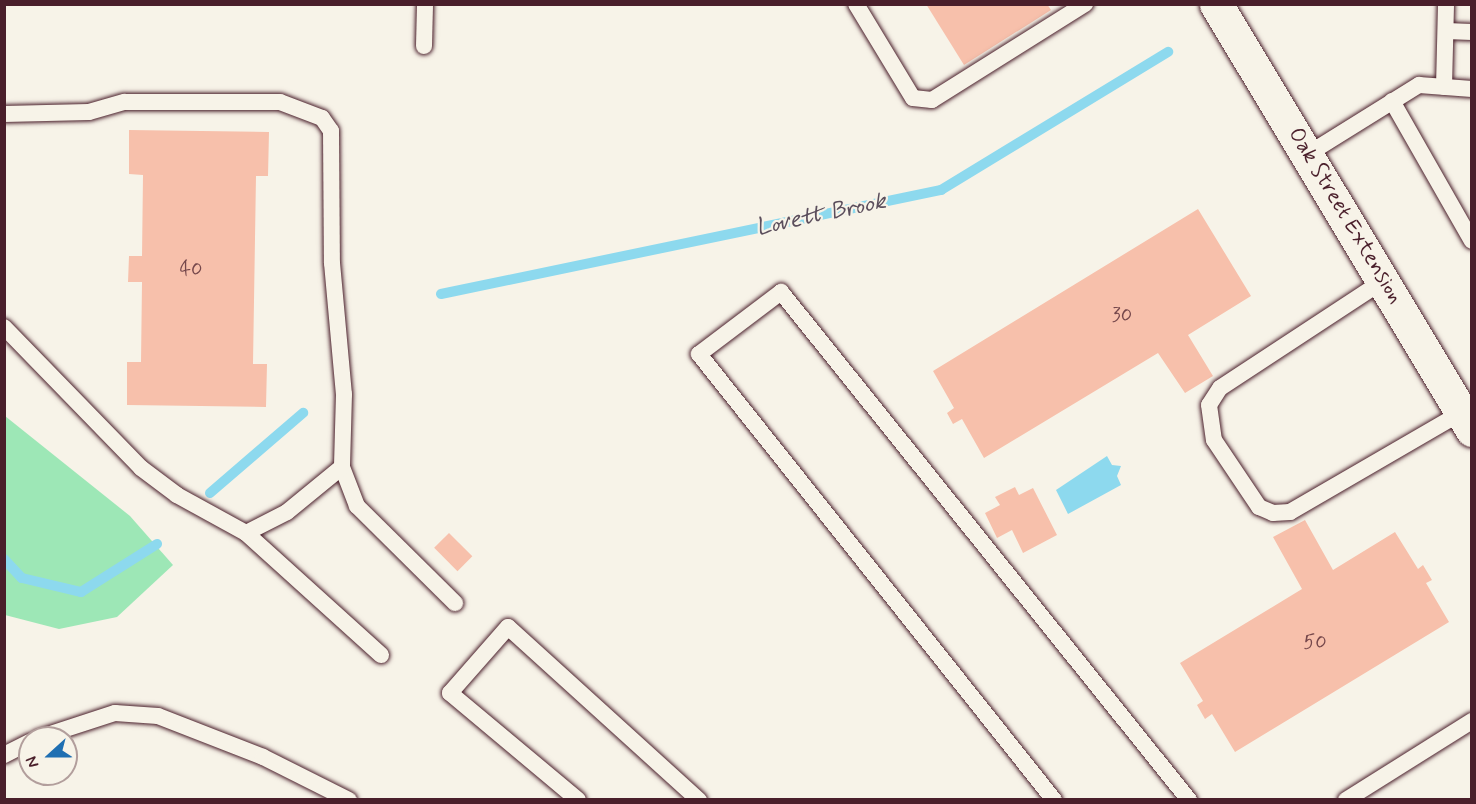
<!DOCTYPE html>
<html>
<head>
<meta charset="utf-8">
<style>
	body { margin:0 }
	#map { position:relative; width:1476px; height:804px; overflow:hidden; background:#f7f3e8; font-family:Mynerve,sans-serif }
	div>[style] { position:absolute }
	.green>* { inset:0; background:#9de7b6 }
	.water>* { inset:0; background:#8dd9ee }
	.stream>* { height:10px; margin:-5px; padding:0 5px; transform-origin:5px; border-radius:5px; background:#8dd9ee }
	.building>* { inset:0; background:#f7c0ab; transform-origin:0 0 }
	.roads { filter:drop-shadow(0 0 2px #4a1f2b) drop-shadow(0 0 2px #4a1f2b) }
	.lane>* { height:16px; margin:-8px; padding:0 8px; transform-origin:8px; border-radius:8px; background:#f7f3e8 }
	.secondary>* { height:33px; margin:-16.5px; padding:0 16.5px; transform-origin:16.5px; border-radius:16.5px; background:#f7f3e8 }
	span { translate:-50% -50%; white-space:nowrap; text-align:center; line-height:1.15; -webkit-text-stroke:4.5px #f7f3e8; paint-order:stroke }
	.number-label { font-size:20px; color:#75474b }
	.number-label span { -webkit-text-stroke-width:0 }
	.street-label { font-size:22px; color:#4a1f2b }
	.water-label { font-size:24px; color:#5b4e5c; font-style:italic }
	.frame { position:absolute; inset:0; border:6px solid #4a1f2b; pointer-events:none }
	.north { position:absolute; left:18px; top:726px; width:60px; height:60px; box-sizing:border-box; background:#f7f3e8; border:2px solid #b29e9c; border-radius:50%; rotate:249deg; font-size:16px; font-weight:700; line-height:24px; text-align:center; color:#4a1f2b }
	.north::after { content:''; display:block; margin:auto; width:21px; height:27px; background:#1f6fb2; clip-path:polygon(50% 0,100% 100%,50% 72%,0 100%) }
</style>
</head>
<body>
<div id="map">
	<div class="green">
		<div style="clip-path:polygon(5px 416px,130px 516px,173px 565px,117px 617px,59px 629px,5px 615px)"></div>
	</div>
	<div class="water">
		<div style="clip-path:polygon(1107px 456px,1112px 465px,1121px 466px,1117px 476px,1121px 485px,1068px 514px,1056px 490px)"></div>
	</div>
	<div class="stream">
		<div style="left:441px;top:294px;width:511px;rotate:-11.75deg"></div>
		<div style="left:941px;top:190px;width:266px;rotate:-31.3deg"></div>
		<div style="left:210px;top:493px;width:123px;rotate:-40.7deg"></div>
		<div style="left:4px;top:559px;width:26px;rotate:47deg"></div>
		<div style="left:22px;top:578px;width:61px;rotate:13.3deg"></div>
		<div style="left:81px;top:592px;width:90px;rotate:-32.3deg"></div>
	</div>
	<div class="building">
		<div style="clip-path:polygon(926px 4px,1047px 4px,1051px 10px,964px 65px)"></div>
		<div style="clip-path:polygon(129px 130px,269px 132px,268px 176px,256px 176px,253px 364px,267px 364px,266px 407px,127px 405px,127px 362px,141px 362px,142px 282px,128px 282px,129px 256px,142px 256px,143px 175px,129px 174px)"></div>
		<div style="clip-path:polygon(1198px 209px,1251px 296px,1188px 335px,1213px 376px,1185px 393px,1158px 353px,984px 458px,962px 419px,953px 424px,947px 413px,954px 408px,933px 371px)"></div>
		<div style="clip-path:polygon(1015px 487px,1019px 495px,1033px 488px,1057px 535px,1023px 553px,1012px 530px,997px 538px,985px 513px,1000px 505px,995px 497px)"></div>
		<div style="clip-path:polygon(1305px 520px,1333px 570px,1395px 532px,1418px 569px,1423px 565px,1432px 580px,1426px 583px,1449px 622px,1235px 752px,1212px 714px,1205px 719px,1197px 705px,1203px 701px,1180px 663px,1302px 589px,1273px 537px)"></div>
		<div style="left:449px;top:533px;width:33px;height:21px;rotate:45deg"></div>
	</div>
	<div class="roads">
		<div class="lane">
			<div style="left:856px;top:4px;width:110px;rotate:58.8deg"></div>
			<div style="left:913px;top:98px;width:19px;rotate:6deg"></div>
			<div style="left:932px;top:100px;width:181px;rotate:-32.1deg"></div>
			<div style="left:1446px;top:31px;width:26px;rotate:2deg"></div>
			<div style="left:424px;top:46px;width:42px;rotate:-88.6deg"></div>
			<div style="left:1444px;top:87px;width:83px;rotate:-88.6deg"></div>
			<div style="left:1392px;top:101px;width:161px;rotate:60.3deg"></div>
			<div style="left:4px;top:114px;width:85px;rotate:-1.3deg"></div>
			<div style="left:89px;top:112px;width:37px;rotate:-16deg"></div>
			<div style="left:125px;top:102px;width:155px"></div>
			<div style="left:280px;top:102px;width:45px;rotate:20.9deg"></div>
			<div style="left:322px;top:118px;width:16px;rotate:55deg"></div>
			<div style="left:331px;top:131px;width:132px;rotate:89.6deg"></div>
			<div style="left:332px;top:263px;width:132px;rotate:84.8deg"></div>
			<div style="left:344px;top:394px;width:73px;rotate:91.6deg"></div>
			<div style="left:342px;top:467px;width:42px;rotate:69deg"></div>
			<div style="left:357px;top:506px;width:138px;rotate:44.7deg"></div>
			<div style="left:1308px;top:154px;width:131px;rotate:-31.9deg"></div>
			<div style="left:1419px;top:85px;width:53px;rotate:4.3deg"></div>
			<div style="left:1383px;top:281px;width:195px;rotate:146.7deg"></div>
			<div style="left:1220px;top:388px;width:20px;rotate:123deg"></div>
			<div style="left:1209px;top:405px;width:35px;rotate:82deg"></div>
			<div style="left:1214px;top:440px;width:81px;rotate:56.1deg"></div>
			<div style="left:1259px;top:507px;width:15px;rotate:23deg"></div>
			<div style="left:1273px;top:513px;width:17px;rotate:-3deg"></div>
			<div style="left:1290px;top:512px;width:198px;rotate:-30.1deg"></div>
			<div style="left:4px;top:327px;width:197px;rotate:45.8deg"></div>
			<div style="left:141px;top:468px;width:45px;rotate:36.9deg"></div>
			<div style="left:177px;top:495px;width:79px;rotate:28.8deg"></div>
			<div style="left:246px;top:533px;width:182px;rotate:42.1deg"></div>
			<div style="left:246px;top:533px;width:46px;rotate:-27.1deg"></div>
			<div style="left:287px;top:512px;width:71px;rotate:-39.3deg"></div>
			<div style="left:38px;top:738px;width:81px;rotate:-18deg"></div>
			<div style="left:115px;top:713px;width:43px;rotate:4deg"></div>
			<div style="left:158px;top:716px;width:113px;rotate:21.3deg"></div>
			<div style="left:263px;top:757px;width:96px;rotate:26.6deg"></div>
			<div style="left:4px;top:755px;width:29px;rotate:-27deg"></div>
			<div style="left:578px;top:800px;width:167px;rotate:-140.1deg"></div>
			<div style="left:450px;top:693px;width:88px;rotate:-48.7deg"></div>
			<div style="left:508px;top:627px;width:258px;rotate:42.2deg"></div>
			<div style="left:1054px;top:800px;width:570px;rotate:-128.52deg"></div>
			<div style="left:699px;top:354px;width:103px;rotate:-37.1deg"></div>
			<div style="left:781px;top:292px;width:652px;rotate:51.23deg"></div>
			<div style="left:1346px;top:800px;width:149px;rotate:-32.1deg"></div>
		</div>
		<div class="secondary">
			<div style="left:1216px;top:4px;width:497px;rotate:59deg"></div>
		</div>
	</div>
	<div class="number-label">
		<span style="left:191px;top:269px">40</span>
		<span style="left:1122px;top:315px">30</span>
		<span style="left:1315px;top:642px">50</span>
	</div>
	<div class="street-label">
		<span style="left:1345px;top:216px;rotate:59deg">Oak Street Extension</span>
	</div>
	<div class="water-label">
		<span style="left:821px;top:215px;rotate:-12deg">Lovett Brook</span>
	</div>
	<div class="frame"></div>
	<div class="north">N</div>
</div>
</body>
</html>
